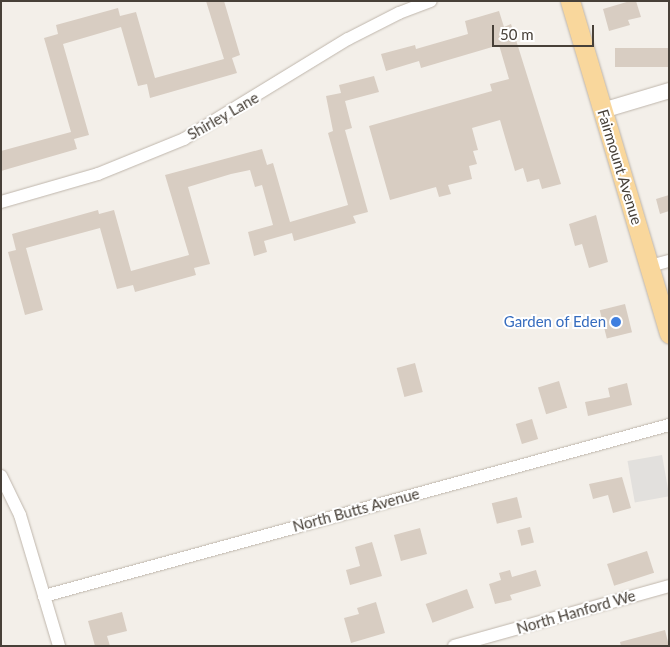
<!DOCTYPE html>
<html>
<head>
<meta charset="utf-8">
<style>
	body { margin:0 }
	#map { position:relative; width:670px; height:647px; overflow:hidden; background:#f3efe9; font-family:Lato,sans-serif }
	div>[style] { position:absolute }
	.parking>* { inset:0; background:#e2e0dd; transform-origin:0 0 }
	.building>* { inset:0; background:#d8cdc2; transform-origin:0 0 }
	.roads { filter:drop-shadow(0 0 1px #bfb6ac) drop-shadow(0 0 1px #bfb6ac) }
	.minor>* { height:12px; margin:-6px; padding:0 6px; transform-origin:6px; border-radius:6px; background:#fff }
	.tertiary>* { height:15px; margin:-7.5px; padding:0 7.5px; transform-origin:7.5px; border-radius:7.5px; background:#fff }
	.primary>* { height:19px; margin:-9.5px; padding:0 9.5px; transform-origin:9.5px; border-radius:9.5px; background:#f9d79c }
	.dots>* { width:14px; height:14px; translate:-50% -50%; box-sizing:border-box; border:2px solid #fff; border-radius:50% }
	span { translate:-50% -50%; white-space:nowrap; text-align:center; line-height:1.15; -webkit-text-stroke:4px #fff; paint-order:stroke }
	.street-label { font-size:15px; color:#474038 }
	.shop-label { font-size:15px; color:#366cbe }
	.right { translate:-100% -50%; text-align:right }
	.frame { position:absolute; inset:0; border:2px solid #474038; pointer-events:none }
	.scale { position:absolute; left:492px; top:25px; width:102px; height:22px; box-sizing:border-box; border:2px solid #474038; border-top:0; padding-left:6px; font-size:15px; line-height:18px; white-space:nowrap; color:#474038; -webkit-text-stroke:4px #fff; paint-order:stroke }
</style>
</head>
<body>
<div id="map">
	<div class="parking">
		<div style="left:662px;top:455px;width:42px;height:35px;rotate:80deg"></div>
	</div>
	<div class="building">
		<div style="clip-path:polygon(206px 1px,224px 1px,240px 55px,232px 58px,237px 73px,150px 98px,147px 84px,138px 86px,121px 27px,63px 44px,89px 135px,74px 139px,77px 149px,1px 171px,1px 151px,71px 132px,44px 38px,58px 34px,56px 25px,118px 8px,120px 16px,136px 12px,155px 78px,224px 59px)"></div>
		<div style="clip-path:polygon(630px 1px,636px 1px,641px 17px,628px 20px,630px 25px,609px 31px,603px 9px)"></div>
		<div style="clip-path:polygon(499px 11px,504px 27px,511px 24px,561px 184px,542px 189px,539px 179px,527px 182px,523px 168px,515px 171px,500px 120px,472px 128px,478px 150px,473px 151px,477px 164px,469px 166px,472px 179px,448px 185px,451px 194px,439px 197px,436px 187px,390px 200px,369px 126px,492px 91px,490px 84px,509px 79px,499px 45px,421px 68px,419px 61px,386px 71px,381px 54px,415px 45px,416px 49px,468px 34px,465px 21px)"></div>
		<div style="left:669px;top:48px;width:19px;height:54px;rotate:90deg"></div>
		<div style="clip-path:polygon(374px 76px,379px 92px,345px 101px,352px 128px,345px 130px,368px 212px,353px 216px,356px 223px,294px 241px,292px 233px,264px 241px,267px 252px,254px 256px,248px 232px,273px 225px,262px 185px,255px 187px,250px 170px,231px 174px,188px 187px,210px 264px,194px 268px,196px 275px,135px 292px,133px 285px,117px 289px,100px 228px,26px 248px,43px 310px,25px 315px,8px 252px,16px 250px,12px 234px,98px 210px,99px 214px,114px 210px,131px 271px,189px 255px,165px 175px,262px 149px,267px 165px,273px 163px,290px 222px,348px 205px,328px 133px,333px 131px,326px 96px,341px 93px,339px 85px)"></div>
		<div style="clip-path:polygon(669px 195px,669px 211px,660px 214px,656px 199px)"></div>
		<div style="clip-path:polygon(596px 215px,608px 262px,589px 268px,582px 244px,575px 246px,569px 224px)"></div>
		<div style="left:625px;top:304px;width:29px;height:26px;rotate:76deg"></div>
		<div style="left:415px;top:363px;width:30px;height:19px;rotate:75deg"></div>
		<div style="left:559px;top:381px;width:28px;height:22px;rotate:73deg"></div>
		<div style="clip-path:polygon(627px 383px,632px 405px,588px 416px,585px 402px,610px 397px,608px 388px)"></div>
		<div style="left:532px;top:419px;width:21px;height:17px;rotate:73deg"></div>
		<div style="clip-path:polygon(622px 477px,631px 508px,613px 513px,608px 495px,593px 499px,589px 484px)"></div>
		<div style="left:517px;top:497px;width:21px;height:26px;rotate:76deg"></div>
		<div style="left:530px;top:527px;width:16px;height:13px;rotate:76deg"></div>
		<div style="left:420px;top:528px;width:27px;height:27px;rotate:75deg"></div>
		<div style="clip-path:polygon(372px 542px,382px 576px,350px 585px,346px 570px,360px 566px,355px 547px)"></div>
		<div style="left:647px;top:551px;width:23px;height:42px;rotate:72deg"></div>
		<div style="clip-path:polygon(510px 570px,512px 577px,536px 570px,541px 586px,510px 595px,512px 600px,495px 604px,489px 584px,501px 580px,499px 573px)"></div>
		<div style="left:467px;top:589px;width:20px;height:44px;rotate:70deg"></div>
		<div style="clip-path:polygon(376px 602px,385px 633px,351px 643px,344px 618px,359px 614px,357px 608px)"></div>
		<div style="clip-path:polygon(122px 612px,127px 631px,107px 636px,110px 646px,95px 646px,88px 621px)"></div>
		<div style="clip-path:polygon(665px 630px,669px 646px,621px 646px,620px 642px)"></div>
	</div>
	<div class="roads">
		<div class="minor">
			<div style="left:1px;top:202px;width:101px;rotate:-16.1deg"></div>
			<div style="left:98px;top:174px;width:93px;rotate:-22.1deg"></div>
			<div style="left:184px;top:139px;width:192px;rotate:-31.4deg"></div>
			<div style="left:348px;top:39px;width:57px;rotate:-27deg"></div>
			<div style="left:399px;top:13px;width:34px;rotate:-21deg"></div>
			<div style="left:650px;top:266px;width:20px;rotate:-15deg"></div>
			<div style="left:1px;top:476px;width:43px;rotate:64deg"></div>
			<div style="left:20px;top:515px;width:137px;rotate:73.4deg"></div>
			<div style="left:44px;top:596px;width:648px;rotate:-15.3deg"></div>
			<div style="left:454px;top:646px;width:223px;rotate:-15.6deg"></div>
		</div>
		<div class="tertiary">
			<div style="left:602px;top:110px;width:70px;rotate:-16.6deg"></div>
		</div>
		<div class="primary">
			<div style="left:570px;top:1px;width:347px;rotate:73.4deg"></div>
		</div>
	</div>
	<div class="dots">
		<div style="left:616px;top:322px;background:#3f7fe0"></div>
	</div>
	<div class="street-label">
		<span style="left:223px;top:116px;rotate:-30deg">Shirley Lane</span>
		<span style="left:620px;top:167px;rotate:73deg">Fairmount Avenue</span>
		<span style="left:356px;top:510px;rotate:-15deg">North Butts Avenue</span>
		<span style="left:576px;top:612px;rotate:-16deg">North Hanford We</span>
	</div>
	<div class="shop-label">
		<span class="right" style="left:606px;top:322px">Garden of Eden</span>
	</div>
	<div class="frame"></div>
	<div class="scale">50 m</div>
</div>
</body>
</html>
